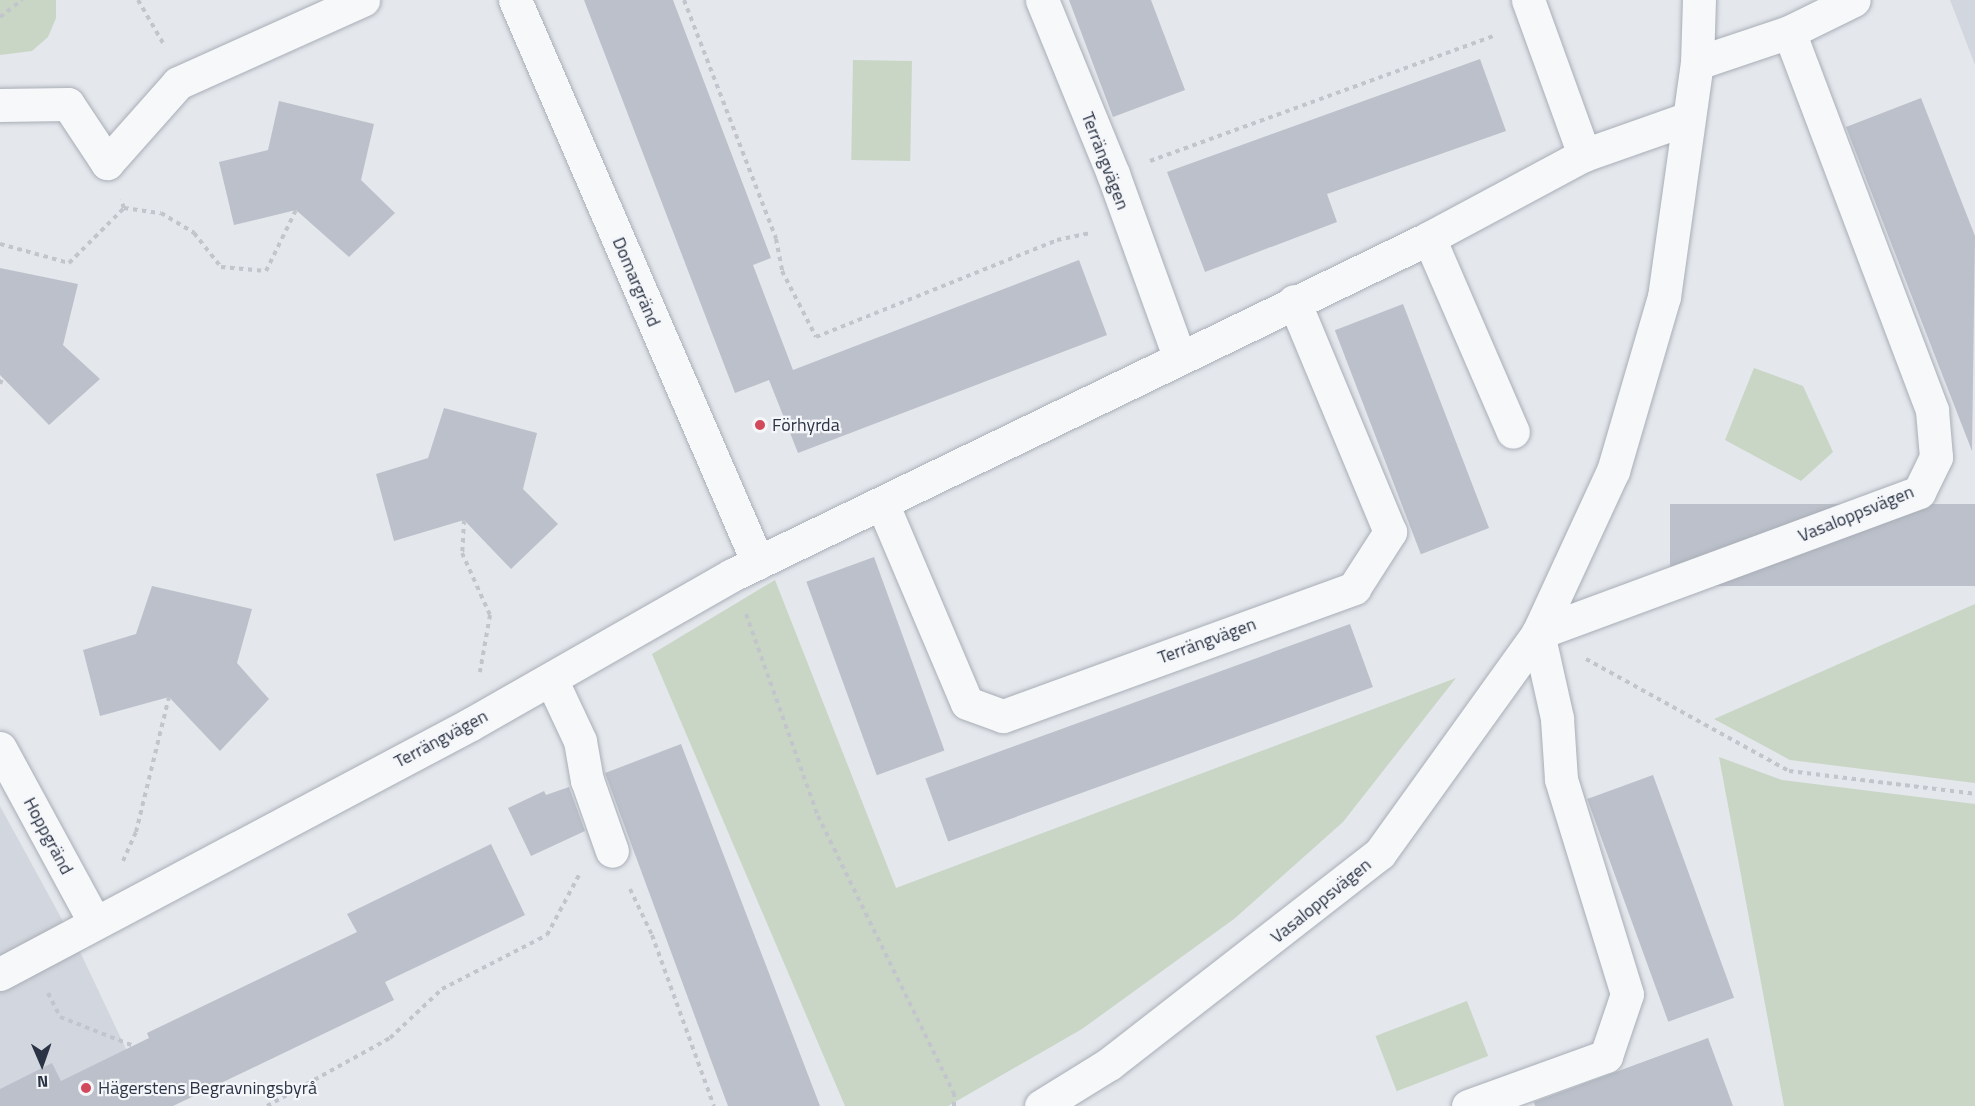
<!DOCTYPE html>
<html>
<head>
<meta charset="utf-8">
<style>
	body { margin:0 }
	#map { position:relative; width:1975px; height:1106px; overflow:hidden; background:#e4e7ec; font-family:"Titillium Web",sans-serif }
	div>[style] { position:absolute }
	.built>* { inset:0; background:#d2d6de }
	.green>* { inset:0; background:#c9d6c5; transform-origin:0 0 }
	.building>* { inset:0; background:#bbc0ca; transform-origin:0 0 }
	.path>* { height:4px; margin-top:-2px; transform-origin:0; background:repeating-linear-gradient(90deg,#c2c5cb 0 4.5px,transparent 0 9px) }
	.roads { filter:drop-shadow(0 0 2px #a9aeb7) drop-shadow(0 0 2px #a9aeb7) }
	.minor>* { height:33px; margin:-16.5px; padding:0 16.5px; transform-origin:16.5px; border-radius:16.5px; background:#f7f8fa }
	.dots>* { width:16px; height:16px; translate:-50% -50%; box-sizing:border-box; border:3px solid #f4f6f9; border-radius:50% }
	span { translate:-50% -50%; white-space:nowrap; text-align:center; line-height:1.15; -webkit-text-stroke:4.5px #f4f6f9; paint-order:stroke }
	.street-label { font-size:18px; color:#2b3445 }
	.poi-label { font-size:18px; color:#2b3445 }
	.left { translate:0 -50%; text-align:left }
	.north { position:absolute; left:12px; top:1034px; width:60px; height:60px; -webkit-text-stroke:4px #f4f6f9; paint-order:stroke; rotate:178deg; font-size:16px; font-weight:700; line-height:24px; text-align:center; color:#2b3445 }
	.north::after { content:''; display:block; margin:auto; width:21px; height:27px; background:#2b3445; clip-path:polygon(50% 0,100% 100%,50% 72%,0 100%) }
</style>
</head>
<body>
<div id="map">
	<div class="built">
		<div style="clip-path:polygon(1950px 0,1975px 0,1975px 65px)"></div>
		<div style="clip-path:polygon(0 806px,82px 956px,153px 1106px,0 1106px)"></div>
	</div>
	<div class="green">
		<div style="clip-path:polygon(0 0,56px 0,56px 18px,48px 37px,32px 51px,0 55px)"></div>
		<div style="left:853px;top:60px;width:59px;height:100px;rotate:1deg"></div>
		<div style="clip-path:polygon(1754px 368px,1803px 386px,1833px 452px,1801px 481px,1725px 440px)"></div>
		<div style="clip-path:polygon(775px 580px,896px 888px,1456px 678px,1343px 822px,1234px 919px,1082px 1029px,948px 1106px,845px 1106px,652px 654px)"></div>
		<div style="clip-path:polygon(1975px 604px,1975px 783px,1790px 760px,1714px 719px)"></div>
		<div style="clip-path:polygon(1719px 757px,1782px 780px,1975px 804px,1975px 1106px,1784px 1106px)"></div>
		<div style="left:1467px;top:1001px;width:59px;height:98px;rotate:69deg"></div>
	</div>
	<div class="building">
		<div style="clip-path:polygon(584px 0,673px 0,771px 258px,753px 265px,793px 370px,1079px 260px,1107px 335px,798px 453px,769px 380px,735px 393px)"></div>
		<div style="clip-path:polygon(1069px 0,1151px 0,1185px 90px,1113px 117px)"></div>
		<div style="clip-path:polygon(1480px 59px,1506px 131px,1327px 194px,1337px 222px,1205px 272px,1167px 172px)"></div>
		<div style="clip-path:polygon(1921px 98px,1975px 236px,1972px 451px,1846px 127px)"></div>
		<div style="clip-path:polygon(279px 101px,374px 124px,361px 180px,395px 213px,349px 257px,296px 210px,234px 225px,219px 162px,268px 150px)"></div>
		<div style="clip-path:polygon(0 268px,78px 284px,63px 345px,100px 379px,49px 425px,0 375px)"></div>
		<div style="left:1403px;top:304px;width:240px;height:73px;rotate:69deg"></div>
		<div style="clip-path:polygon(444px 408px,537px 433px,523px 489px,558px 524px,511px 569px,464px 520px,394px 541px,376px 474px,428px 458px)"></div>
		<div style="left:1975px;top:504px;width:82px;height:305px;rotate:90deg"></div>
		<div style="left:874px;top:557px;width:206px;height:72px;rotate:70deg"></div>
		<div style="clip-path:polygon(152px 586px,252px 609px,237px 663px,269px 699px,220px 751px,169px 697px,100px 716px,83px 650px,136px 634px)"></div>
		<div style="left:1350px;top:624px;width:67px;height:452px;rotate:70deg"></div>
		<div style="clip-path:polygon(681px 744px,820px 1106px,728px 1106px,722px 1090px,605px 773px)"></div>
		<div style="left:1653px;top:775px;width:237px;height:70px;rotate:70deg"></div>
		<div style="clip-path:polygon(569px 787px,585px 831px,531px 856px,508px 808px,544px 791px,546px 795px)"></div>
		<div style="clip-path:polygon(491px 844px,525px 915px,385px 982px,394px 1000px,173px 1106px,0 1106px,0 1089px,52px 1063px,61px 1081px,149px 1038px,147px 1033px,357px 932px,347px 914px)"></div>
		<div style="clip-path:polygon(1708px 1038px,1733px 1106px,1535px 1106px,1534px 1102px)"></div>
	</div>
	<div class="path">
		<div style="left:138px;top:0;width:50px;rotate:59.8deg"></div>
		<div style="left:684px;top:0;width:256px;rotate:68.9deg"></div>
		<div style="left:776px;top:239px;width:33px;rotate:79deg"></div>
		<div style="left:782px;top:271px;width:74px;rotate:62.7deg"></div>
		<div style="left:816px;top:337px;width:260px;rotate:-21.9deg"></div>
		<div style="left:1057px;top:240px;width:34px;rotate:-12deg"></div>
		<div style="left:0;top:17px;width:28px;rotate:-38deg"></div>
		<div style="left:1150px;top:161px;width:368px;rotate:-20deg"></div>
		<div style="left:124px;top:208px;width:37px;rotate:8deg"></div>
		<div style="left:161px;top:213px;width:39px;rotate:31deg"></div>
		<div style="left:194px;top:233px;width:43px;rotate:51.5deg"></div>
		<div style="left:221px;top:267px;width:45px;rotate:5.1deg"></div>
		<div style="left:266px;top:271px;width:68px;rotate:-63.8deg"></div>
		<div style="left:0;top:244px;width:72px;rotate:15.4deg"></div>
		<div style="left:69px;top:263px;width:78px;rotate:-45deg"></div>
		<div style="left:124px;top:208px;width:9px;rotate:-111deg"></div>
		<div style="left:0;top:384px;width:8px;rotate:-67deg"></div>
		<div style="left:464px;top:520px;width:33px;rotate:93deg"></div>
		<div style="left:462px;top:553px;width:68px;rotate:65.7deg"></div>
		<div style="left:490px;top:615px;width:58px;rotate:100deg"></div>
		<div style="left:746px;top:614px;width:214px;rotate:70.4deg"></div>
		<div style="left:818px;top:816px;width:309px;rotate:63.9deg"></div>
		<div style="left:954px;top:1093px;width:13px;rotate:90deg"></div>
		<div style="left:1586px;top:659px;width:232px;rotate:28.9deg"></div>
		<div style="left:1789px;top:771px;width:187px;rotate:7deg"></div>
		<div style="left:123px;top:861px;width:32px;rotate:-66deg"></div>
		<div style="left:136px;top:832px;width:139px;rotate:-76.3deg"></div>
		<div style="left:630px;top:889px;width:51px;rotate:64.4deg"></div>
		<div style="left:652px;top:935px;width:182px;rotate:70.1deg"></div>
		<div style="left:48px;top:993px;width:27px;rotate:63deg"></div>
		<div style="left:60px;top:1017px;width:79px;rotate:21.4deg"></div>
		<div style="left:267px;top:1106px;width:141px;rotate:-28.9deg"></div>
		<div style="left:390px;top:1038px;width:71px;rotate:-43.3deg"></div>
		<div style="left:442px;top:989px;width:118px;rotate:-27.2deg"></div>
		<div style="left:547px;top:935px;width:68px;rotate:-61.9deg"></div>
	</div>
	<div class="roads">
		<div class="minor">
			<div style="left:515px;top:0;width:613px;rotate:66.65deg"></div>
			<div style="left:1042px;top:0;width:188px;rotate:67.8deg"></div>
			<div style="left:1113px;top:174px;width:194px;rotate:70.1deg"></div>
			<div style="left:1528px;top:0;width:165px;rotate:70.1deg"></div>
			<div style="left:1697px;top:63px;width:97px;rotate:-18.6deg"></div>
			<div style="left:1789px;top:32px;width:72px;rotate:-26.2deg"></div>
			<div style="left:0;top:105px;width:68px;rotate:-0.8deg"></div>
			<div style="left:68px;top:104px;width:71px;rotate:56.5deg"></div>
			<div style="left:107px;top:163px;width:107px;rotate:-48.4deg"></div>
			<div style="left:178px;top:83px;width:203px;rotate:-24.2deg"></div>
			<div style="left:1429px;top:238px;width:211px;rotate:66.6deg"></div>
			<div style="left:882px;top:503px;width:217px;rotate:67deg"></div>
			<div style="left:967px;top:703px;width:38px;rotate:20deg"></div>
			<div style="left:1003px;top:716px;width:374px;rotate:-20deg"></div>
			<div style="left:1354px;top:588px;width:67px;rotate:-57.3deg"></div>
			<div style="left:1390px;top:532px;width:250px;rotate:-112.6deg"></div>
			<div style="left:551px;top:679px;width:68px;rotate:64.9deg"></div>
			<div style="left:580px;top:741px;width:40px;rotate:80deg"></div>
			<div style="left:587px;top:780px;width:75px;rotate:70.6deg"></div>
			<div style="left:0;top:748px;width:199px;rotate:61.5deg"></div>
			<div style="left:0;top:974px;width:533px;rotate:-27.96deg"></div>
			<div style="left:471px;top:724px;width:301px;rotate:-29.7deg"></div>
			<div style="left:732px;top:575px;width:774px;rotate:-25.8deg"></div>
			<div style="left:1429px;top:238px;width:176px;rotate:-28.2deg"></div>
			<div style="left:1584px;top:155px;width:108px;rotate:-19.4deg"></div>
			<div style="left:1041px;top:1106px;width:80px;rotate:-31.7deg"></div>
			<div style="left:1109px;top:1064px;width:343px;rotate:-37.9deg"></div>
			<div style="left:1380px;top:853px;width:271px;rotate:-54.3deg"></div>
			<div style="left:1538px;top:633px;width:179px;rotate:-65.2deg"></div>
			<div style="left:1613px;top:471px;width:181px;rotate:-73.7deg"></div>
			<div style="left:1664px;top:297px;width:236px;rotate:-82deg"></div>
			<div style="left:1697px;top:63px;width:63px;rotate:-88.2deg"></div>
			<div style="left:1468px;top:1106px;width:147px;rotate:-19.9deg"></div>
			<div style="left:1606px;top:1056px;width:65px;rotate:-71.3deg"></div>
			<div style="left:1627px;top:994px;width:225px;rotate:-107.1deg"></div>
			<div style="left:1561px;top:779px;width:61px;rotate:-93.8deg"></div>
			<div style="left:1557px;top:718px;width:87px;rotate:-102.6deg"></div>
			<div style="left:1538px;top:633px;width:406px;rotate:-20.3deg"></div>
			<div style="left:1919px;top:492px;width:39px;rotate:-64deg"></div>
			<div style="left:1936px;top:457px;width:47px;rotate:-94.9deg"></div>
			<div style="left:1932px;top:410px;width:404px;rotate:-110.7deg"></div>
		</div>
	</div>
	<div class="dots">
		<div style="left:760px;top:425px;background:#d1495b"></div>
		<div style="left:86px;top:1088px;background:#d1495b"></div>
	</div>
	<div class="street-label">
		<span style="left:1105px;top:161px;rotate:69deg">Terrängvägen</span>
		<span style="left:636px;top:282px;rotate:67deg">Domargränd</span>
		<span style="left:1856px;top:514px;rotate:-22deg">Vasaloppsvägen</span>
		<span style="left:1207px;top:641px;rotate:-20deg">Terrängvägen</span>
		<span style="left:441px;top:739px;rotate:-28deg">Terrängvägen</span>
		<span style="left:48px;top:836px;rotate:62deg">Hoppgränd</span>
		<span style="left:1321px;top:901px;rotate:-39deg">Vasaloppsvägen</span>
	</div>
	<div class="poi-label">
		<span class="left" style="left:772px;top:425px">Förhyrda</span>
		<span class="left" style="left:98px;top:1088px">Hägerstens Begravningsbyrå</span>
	</div>
	<div class="north">N</div>
</div>
</body>
</html>
